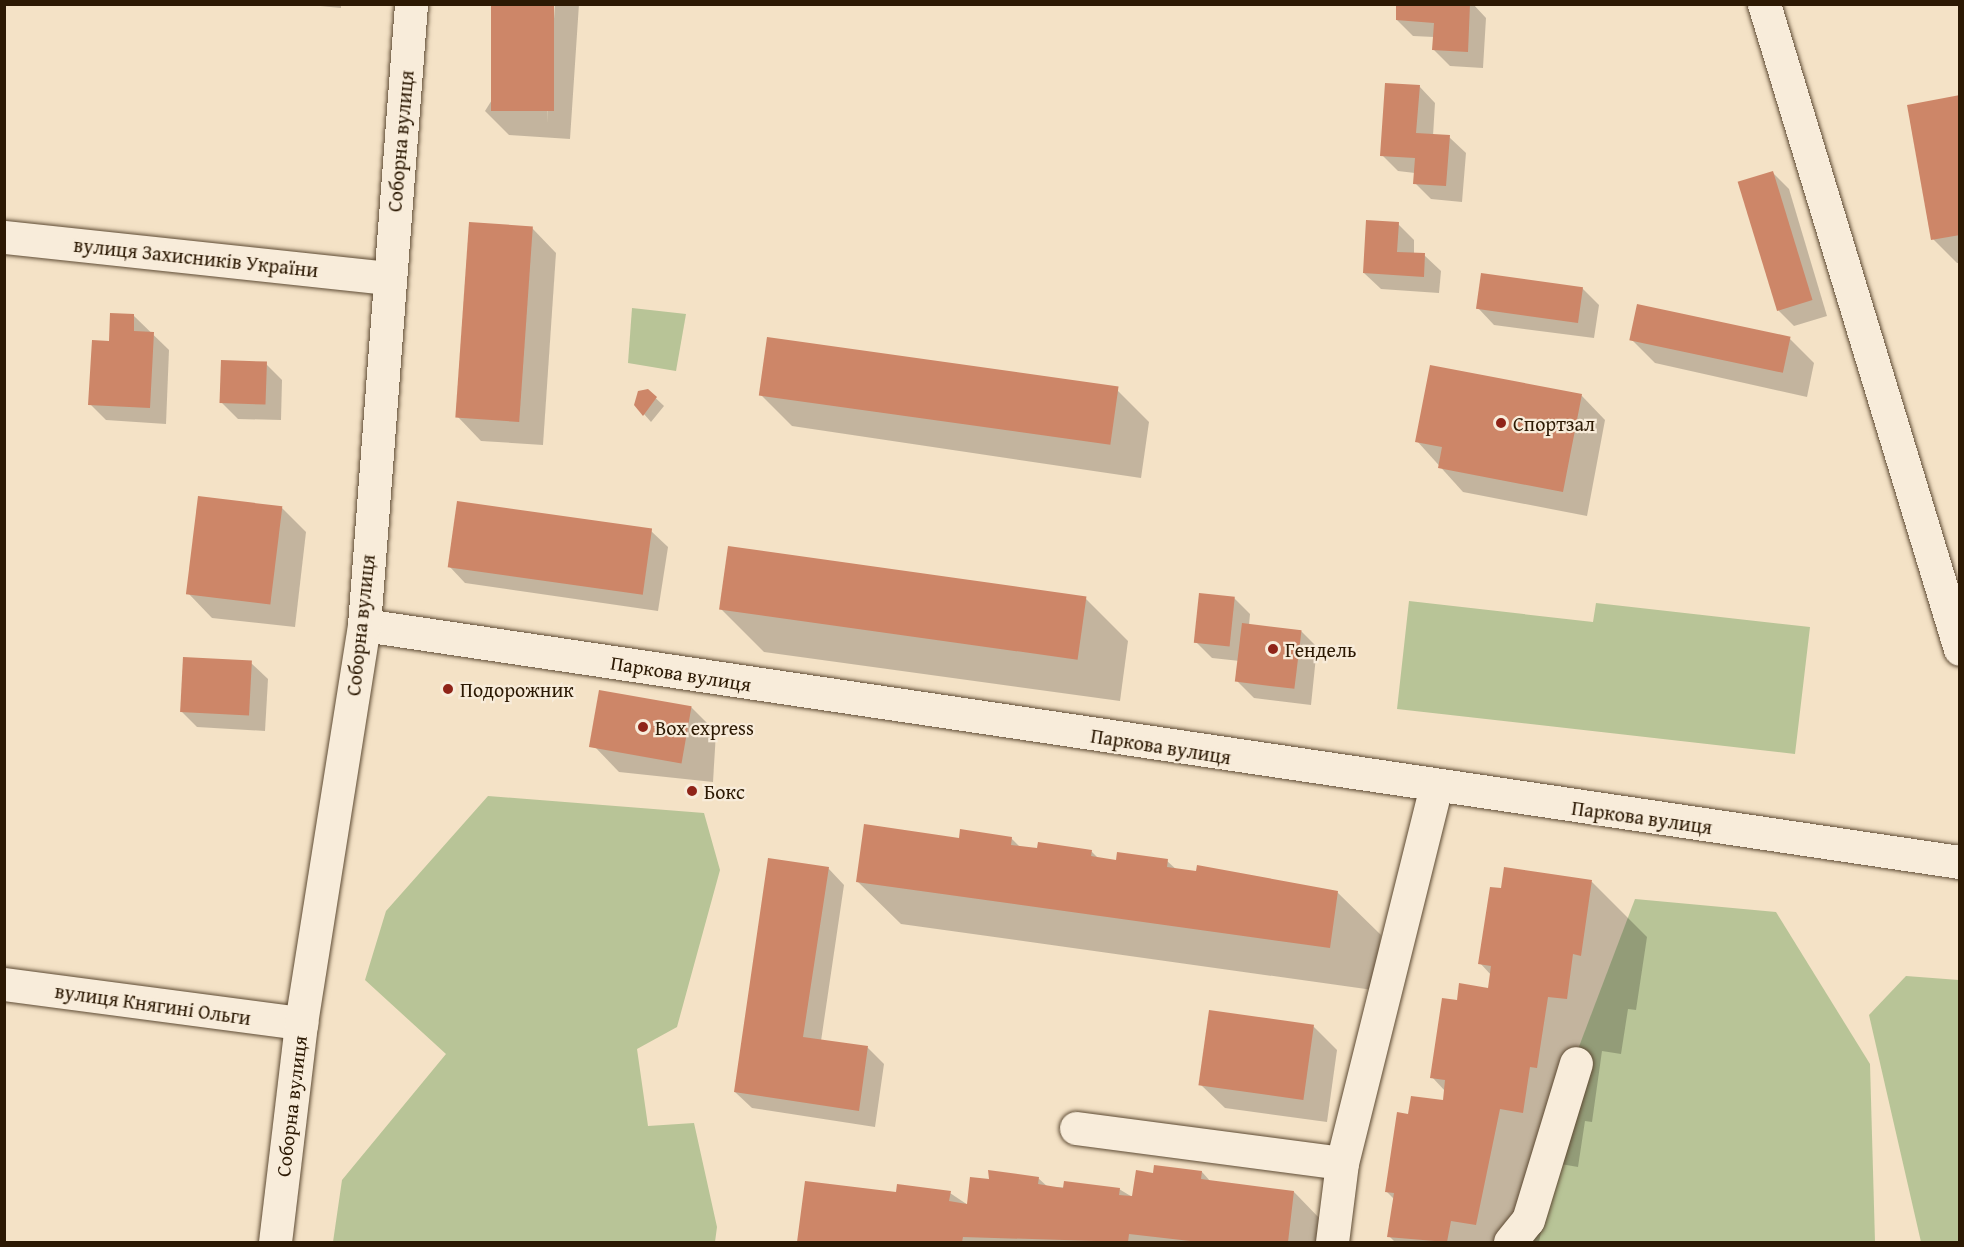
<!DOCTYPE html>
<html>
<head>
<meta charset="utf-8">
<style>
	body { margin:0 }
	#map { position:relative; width:1964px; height:1247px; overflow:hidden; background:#f4e2c6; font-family:"Gentium Book Plus",serif }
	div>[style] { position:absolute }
	.green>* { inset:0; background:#b8c497 }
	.shadow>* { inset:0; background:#0003 }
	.building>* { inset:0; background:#cd8668; transform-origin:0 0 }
	.roads { filter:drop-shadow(0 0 2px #5e4b34) drop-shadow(0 0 2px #5e4b34) }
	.minor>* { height:33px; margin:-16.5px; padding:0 16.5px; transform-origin:16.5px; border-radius:16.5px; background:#f8ecda }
	.dots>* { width:16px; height:16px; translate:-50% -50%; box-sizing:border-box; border:3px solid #f8ecda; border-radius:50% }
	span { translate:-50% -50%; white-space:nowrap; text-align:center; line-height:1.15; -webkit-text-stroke:4.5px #f8ecda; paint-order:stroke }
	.street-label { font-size:20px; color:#2c1903 }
	.poi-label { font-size:20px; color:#2c1903 }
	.left { translate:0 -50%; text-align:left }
	.frame { position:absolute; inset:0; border:6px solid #2c1903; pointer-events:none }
</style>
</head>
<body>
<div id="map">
	<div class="green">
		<div style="clip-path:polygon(632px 308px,686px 314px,676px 371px,628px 363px)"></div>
		<div style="clip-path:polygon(1409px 601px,1593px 622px,1596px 603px,1810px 627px,1795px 754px,1397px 709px)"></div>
		<div style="clip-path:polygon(488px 796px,704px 813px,720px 870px,677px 1027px,637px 1049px,648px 1126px,694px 1123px,717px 1227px,715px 1242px,333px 1242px,342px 1180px,446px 1054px,365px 980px,386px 911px)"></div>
		<div style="clip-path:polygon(1635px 899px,1776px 912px,1870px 1064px,1875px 1242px,1531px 1242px,1561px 1094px)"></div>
		<div style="clip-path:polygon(1906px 976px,1959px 980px,1959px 1242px,1921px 1242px,1869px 1015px)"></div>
	</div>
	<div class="shadow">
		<div style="clip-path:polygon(300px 4px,341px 4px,341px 8px)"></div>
		<div style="clip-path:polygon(552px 4px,547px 123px,555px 4px,579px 4px,570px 139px,509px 135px,485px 111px)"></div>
		<div style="clip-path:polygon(1398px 4px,1473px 4px,1486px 18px,1483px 68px,1450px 66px,1434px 50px,1434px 37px,1413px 36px,1397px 20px)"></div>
		<div style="clip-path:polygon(1419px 86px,1435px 103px,1433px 136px,1449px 137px,1466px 153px,1462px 202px,1431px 199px,1415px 183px,1415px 173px,1398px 171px,1382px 155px)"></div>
		<div style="clip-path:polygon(1960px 97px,1960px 263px,1957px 263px,1933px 239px)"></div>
		<div style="clip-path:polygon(1773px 173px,1789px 189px,1827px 316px,1794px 326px,1778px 310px)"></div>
		<div style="clip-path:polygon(1398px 224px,1414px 240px,1414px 254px,1424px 255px,1441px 271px,1439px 293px,1381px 289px,1364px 273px)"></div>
		<div style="clip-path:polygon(532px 228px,556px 253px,543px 445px,481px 441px,457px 416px)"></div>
		<div style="clip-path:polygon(1582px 288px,1599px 305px,1594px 338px,1494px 325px,1478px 308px)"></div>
		<div style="clip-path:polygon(134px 316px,169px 350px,166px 424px,106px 420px,90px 404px,110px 342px)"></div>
		<div style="clip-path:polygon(1631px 339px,1790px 339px,1814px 363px,1807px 397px,1655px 363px)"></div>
		<div style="clip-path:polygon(266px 364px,282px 380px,281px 420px,238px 419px,221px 402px)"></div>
		<div style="clip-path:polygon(1117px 390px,1149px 422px,1141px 478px,792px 426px,760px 394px)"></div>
		<div style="clip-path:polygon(648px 391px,664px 406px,651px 422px,636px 405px)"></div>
		<div style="clip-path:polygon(1581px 395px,1605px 420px,1587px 516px,1463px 492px,1417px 441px)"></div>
		<div style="clip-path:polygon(282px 508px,306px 532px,295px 627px,212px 618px,188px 593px)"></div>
		<div style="clip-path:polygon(651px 531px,668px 547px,658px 611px,465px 583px,449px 566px)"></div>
		<div style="clip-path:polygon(1085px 598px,1128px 641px,1120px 701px,764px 652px,720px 608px)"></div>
		<div style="clip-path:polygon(1234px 598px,1250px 614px,1249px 625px,1301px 631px,1317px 647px,1311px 705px,1254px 698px,1238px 682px,1240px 661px,1212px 658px,1196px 642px)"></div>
		<div style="clip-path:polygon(251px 663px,268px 679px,265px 731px,197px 727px,181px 711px)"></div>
		<div style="clip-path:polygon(691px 707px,716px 732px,713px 782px,619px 772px,595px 747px)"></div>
		<div style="clip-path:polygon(1011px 838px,1021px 848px,1091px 851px,1099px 859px,1117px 861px,1167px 861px,1177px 870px,1337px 892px,1381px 935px,1373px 990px,901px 924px,857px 881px,960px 839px)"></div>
		<div style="clip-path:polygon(828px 868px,844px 885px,821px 1041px,868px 1048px,884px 1064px,875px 1127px,752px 1108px,735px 1092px)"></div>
		<div style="clip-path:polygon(1592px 882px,1647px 937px,1636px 1010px,1628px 1009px,1621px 1054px,1602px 1051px,1592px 1122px,1585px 1121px,1578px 1167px,1555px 1163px,1539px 1242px,1395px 1242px,1389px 1236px,1394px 1199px,1386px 1191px,1410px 1116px,1444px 1102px,1445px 1091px,1432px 1077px,1458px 1002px,1489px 989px,1491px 975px,1480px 963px,1502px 890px)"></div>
		<div style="clip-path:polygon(1313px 1026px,1337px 1050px,1327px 1122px,1225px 1108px,1200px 1084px)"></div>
		<div style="clip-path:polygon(1202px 1172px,1211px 1182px,1294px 1192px,1325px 1224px,1323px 1242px,799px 1241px,897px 1194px,950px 1193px,968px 1205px,991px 1181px,1038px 1178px,1048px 1187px,1119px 1189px,1134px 1198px,1154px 1174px)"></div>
	</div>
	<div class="building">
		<div style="left:491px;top:4px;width:63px;height:107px"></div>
		<div style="clip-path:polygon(1396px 4px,1470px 4px,1468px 52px,1432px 50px,1434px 23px,1396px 20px)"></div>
		<div style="clip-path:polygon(1385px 83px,1420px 85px,1416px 133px,1450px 135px,1446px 186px,1413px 184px,1415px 158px,1380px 156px)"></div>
		<div style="clip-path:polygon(1960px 95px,1960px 235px,1931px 240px,1907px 105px)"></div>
		<div style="left:1773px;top:171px;width:135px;height:37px;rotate:73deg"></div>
		<div style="clip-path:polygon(1366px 220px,1399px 222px,1397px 252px,1425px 253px,1424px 277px,1363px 273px)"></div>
		<div style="left:469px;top:222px;width:64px;height:196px;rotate:4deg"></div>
		<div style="left:1481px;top:273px;width:103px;height:36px;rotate:8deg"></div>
		<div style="left:1637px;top:304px;width:157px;height:37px;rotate:12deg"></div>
		<div style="clip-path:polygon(110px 313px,134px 314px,134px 331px,154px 332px,150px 408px,88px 405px,92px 340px,109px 341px)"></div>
		<div style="left:767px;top:337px;width:355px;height:59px;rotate:8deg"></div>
		<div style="left:221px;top:360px;width:46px;height:43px;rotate:2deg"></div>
		<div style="clip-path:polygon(1430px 365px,1582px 394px,1563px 492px,1438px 468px,1442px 447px,1415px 442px)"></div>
		<div style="clip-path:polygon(648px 389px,657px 397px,643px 416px,634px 405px,638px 391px)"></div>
		<div style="left:198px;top:496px;width:85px;height:99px;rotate:7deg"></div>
		<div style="left:457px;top:501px;width:197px;height:67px;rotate:8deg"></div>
		<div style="left:728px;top:546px;width:362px;height:64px;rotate:8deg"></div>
		<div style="left:1199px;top:593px;width:36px;height:50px;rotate:6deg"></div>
		<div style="left:1242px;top:623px;width:60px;height:59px;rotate:7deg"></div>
		<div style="left:183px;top:657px;width:69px;height:55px;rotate:3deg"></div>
		<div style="left:599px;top:690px;width:94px;height:58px;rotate:10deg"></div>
		<div style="clip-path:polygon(864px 824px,959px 838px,960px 829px,1012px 837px,1011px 845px,1037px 848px,1038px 842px,1092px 850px,1091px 856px,1116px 860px,1117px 852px,1168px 859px,1167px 867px,1196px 871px,1197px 865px,1338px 891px,1330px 948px,856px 882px)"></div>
		<div style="clip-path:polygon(768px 858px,829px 867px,803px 1037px,868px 1046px,859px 1111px,734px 1092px)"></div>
		<div style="clip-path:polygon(1504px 867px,1592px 880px,1581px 956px,1573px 954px,1567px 999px,1548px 997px,1537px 1068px,1530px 1067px,1523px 1113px,1500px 1109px,1476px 1225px,1451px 1221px,1447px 1242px,1387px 1237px,1394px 1193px,1385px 1192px,1397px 1112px,1408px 1114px,1411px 1096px,1443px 1100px,1445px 1080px,1430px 1078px,1442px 998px,1457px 1000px,1459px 983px,1488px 988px,1491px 966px,1478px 964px,1490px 887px,1501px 888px)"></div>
		<div style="left:1209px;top:1010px;width:106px;height:76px;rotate:8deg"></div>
		<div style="clip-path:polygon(1154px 1165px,1202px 1171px,1201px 1179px,1294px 1191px,1288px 1242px,1199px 1242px,1129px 1234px,1128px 1242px,963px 1237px,962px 1242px,797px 1242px,805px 1181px,896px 1192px,897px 1184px,951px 1191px,949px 1201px,967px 1204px,970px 1177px,989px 1179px,988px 1170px,1039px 1177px,1038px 1184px,1063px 1188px,1064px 1181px,1120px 1188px,1119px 1195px,1132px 1196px,1136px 1170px,1153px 1173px)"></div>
	</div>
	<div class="roads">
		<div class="minor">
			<div style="left:1764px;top:4px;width:674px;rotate:73.1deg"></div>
			<div style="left:4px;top:237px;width:386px;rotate:6.1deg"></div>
			<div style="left:364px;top:625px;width:1614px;rotate:8.45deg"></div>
			<div style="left:4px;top:984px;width:300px;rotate:7.5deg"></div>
			<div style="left:1076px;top:1128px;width:268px;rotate:7.5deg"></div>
			<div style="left:275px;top:1242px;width:221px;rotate:-83.2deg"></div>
			<div style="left:301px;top:1023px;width:403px;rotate:-81deg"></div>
			<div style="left:364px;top:625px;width:623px;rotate:-85.67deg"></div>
			<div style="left:1332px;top:1242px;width:80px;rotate:-82.8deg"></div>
			<div style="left:1342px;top:1163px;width:388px;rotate:-76deg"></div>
			<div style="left:1510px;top:1242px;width:28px;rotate:-51deg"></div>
			<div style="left:1528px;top:1220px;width:164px;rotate:-73deg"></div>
		</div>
	</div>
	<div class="dots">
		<div style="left:1501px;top:423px;background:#8f2418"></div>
		<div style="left:1273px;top:649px;background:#8f2418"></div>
		<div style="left:448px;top:689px;background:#8f2418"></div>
		<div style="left:643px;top:727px;background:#8f2418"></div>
		<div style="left:692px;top:791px;background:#8f2418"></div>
	</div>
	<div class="street-label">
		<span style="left:400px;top:141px;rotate:-85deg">Соборна вулиця</span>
		<span style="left:196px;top:257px;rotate:6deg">вулиця Захисників України</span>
		<span style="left:360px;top:625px;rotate:-84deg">Соборна вулиця</span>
		<span style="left:681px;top:673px;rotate:9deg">Паркова вулиця</span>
		<span style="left:1161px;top:746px;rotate:9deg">Паркова вулиця</span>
		<span style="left:1642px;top:817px;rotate:8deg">Паркова вулиця</span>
		<span style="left:153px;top:1004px;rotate:8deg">вулиця Княгині Ольги</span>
		<span style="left:291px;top:1106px;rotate:-83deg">Соборна вулиця</span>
	</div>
	<div class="poi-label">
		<span class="left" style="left:1513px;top:423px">Спортзал</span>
		<span class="left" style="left:1285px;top:649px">Гендель</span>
		<span class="left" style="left:460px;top:689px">Подорожник</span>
		<span class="left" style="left:655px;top:727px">Box express</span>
		<span class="left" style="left:704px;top:791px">Бокс</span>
	</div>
	<div class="frame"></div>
</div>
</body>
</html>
